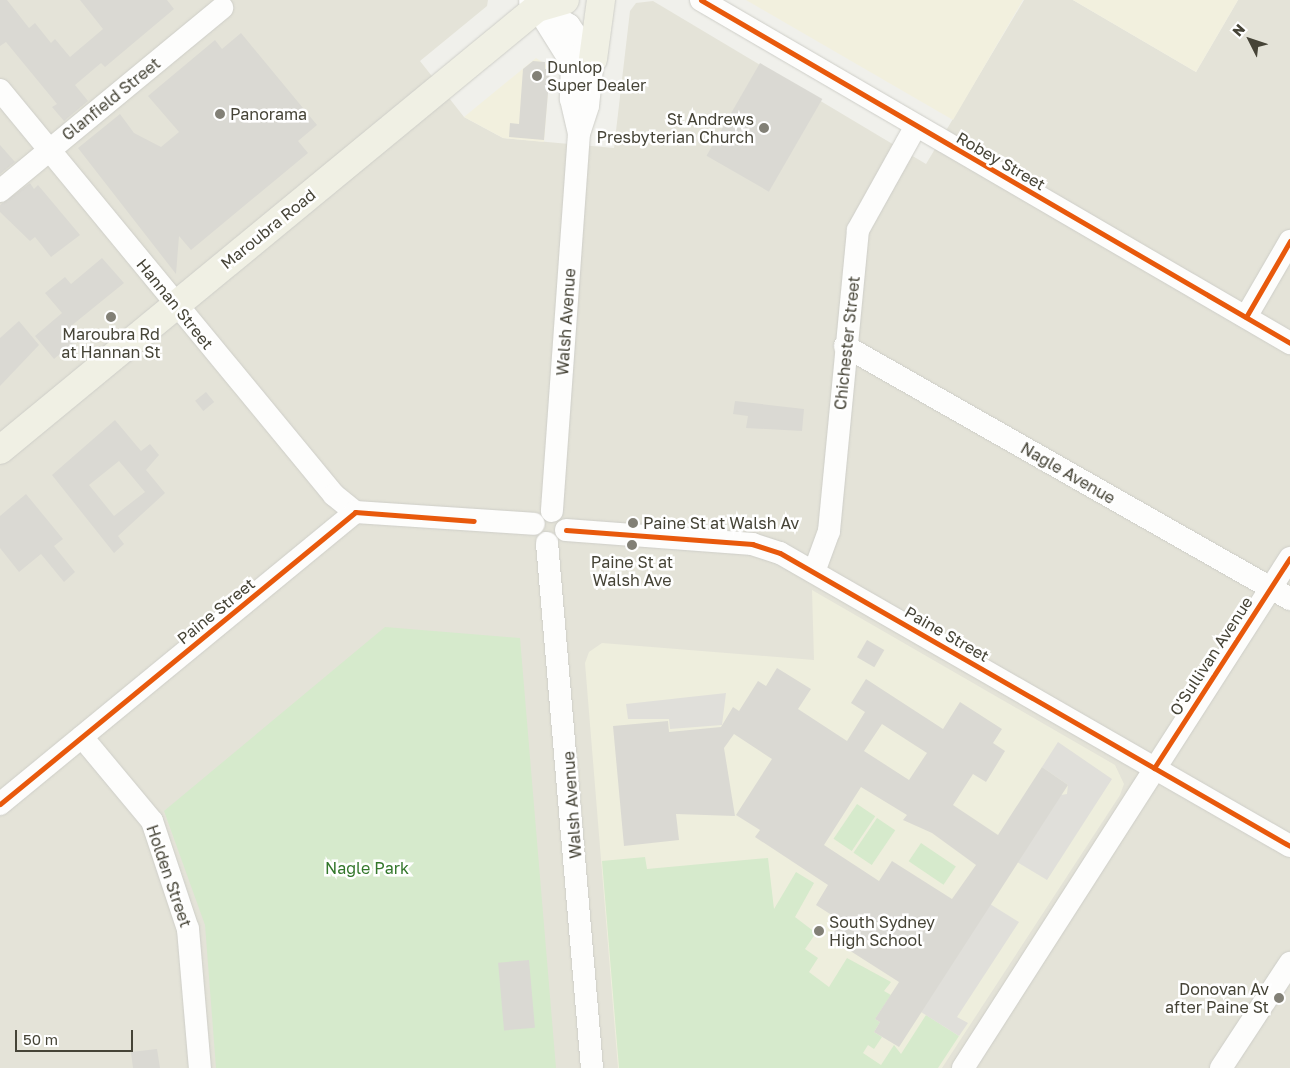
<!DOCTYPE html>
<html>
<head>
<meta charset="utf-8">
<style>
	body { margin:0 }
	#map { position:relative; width:1290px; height:1068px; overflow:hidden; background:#f0f0eb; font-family:"Golos Text",sans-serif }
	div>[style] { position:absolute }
	.residential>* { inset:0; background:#e4e3d8 }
	.commercial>* { inset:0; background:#f2f0de }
	.education>* { inset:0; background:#eed }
	.green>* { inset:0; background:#d6eacc; transform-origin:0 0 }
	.parking>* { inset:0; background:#e0dfda }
	.building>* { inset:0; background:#dad9d3; transform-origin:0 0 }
	.roads { filter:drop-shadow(0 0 1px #cecec8) drop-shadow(0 0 1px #cecec8) }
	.minor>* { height:22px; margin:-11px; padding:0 11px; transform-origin:11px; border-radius:11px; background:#fdfdfc }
	.major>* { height:28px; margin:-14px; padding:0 14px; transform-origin:14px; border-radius:14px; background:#f0f0e4 }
	.cycleway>* { height:5px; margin:-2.5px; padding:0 2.5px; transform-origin:2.5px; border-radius:2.5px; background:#e8590c }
	.dots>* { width:14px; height:14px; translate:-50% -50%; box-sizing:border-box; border:2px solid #fff; border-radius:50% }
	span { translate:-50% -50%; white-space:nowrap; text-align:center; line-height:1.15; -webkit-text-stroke:5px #fff; paint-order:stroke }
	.poi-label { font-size:16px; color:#464437 }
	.left { translate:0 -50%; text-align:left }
	.right { translate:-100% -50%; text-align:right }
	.street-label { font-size:16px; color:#464437 }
	.park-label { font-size:16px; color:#33772b }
	.north { position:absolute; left:1225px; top:15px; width:50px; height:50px; -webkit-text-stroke:4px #fff; paint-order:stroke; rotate:311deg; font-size:14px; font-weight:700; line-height:20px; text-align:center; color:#464437 }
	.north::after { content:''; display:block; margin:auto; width:18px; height:22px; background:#464437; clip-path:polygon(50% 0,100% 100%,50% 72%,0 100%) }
	.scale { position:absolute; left:15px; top:1030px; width:118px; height:22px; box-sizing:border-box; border:2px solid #464437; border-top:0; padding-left:6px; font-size:15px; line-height:18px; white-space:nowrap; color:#464437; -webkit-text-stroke:4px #fff; paint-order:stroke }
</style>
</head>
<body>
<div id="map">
	<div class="residential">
		<div style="clip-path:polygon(0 0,488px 0,487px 6px,420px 61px,464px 117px,503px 138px,614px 148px,630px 11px,636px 3px,653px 1px,926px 164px,1024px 0,1073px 0,1196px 72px,1238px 0,1290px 0,1290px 1068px,0 1068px)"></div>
	</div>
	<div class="commercial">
		<div style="clip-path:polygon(746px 0,1023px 0,953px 120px)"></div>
		<div style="clip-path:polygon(1073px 0,1238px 0,1196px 72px)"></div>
		<div style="clip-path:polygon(536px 58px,550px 67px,544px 142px,503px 138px,464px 117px)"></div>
	</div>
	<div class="education">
		<div style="clip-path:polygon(812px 590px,1115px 765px,1124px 784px,1120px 795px,942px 1068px,618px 1068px,585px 663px,589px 652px,602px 643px,814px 660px)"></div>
	</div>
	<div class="green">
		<div style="clip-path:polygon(385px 627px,520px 638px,556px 1068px,216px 1068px,205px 925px,164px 811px)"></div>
		<div style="left:857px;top:804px;width:22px;height:42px;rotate:34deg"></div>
		<div style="left:877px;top:818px;width:22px;height:42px;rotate:34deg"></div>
		<div style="left:921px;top:843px;width:42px;height:22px;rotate:34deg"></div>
		<div style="clip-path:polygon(645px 857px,647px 869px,768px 858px,774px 909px,796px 872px,814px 883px,795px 917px,816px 933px,805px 949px,818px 958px,809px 972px,829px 987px,847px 958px,891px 982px,884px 991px,891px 995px,875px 1019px,880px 1022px,874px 1032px,882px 1037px,874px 1049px,868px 1045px,863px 1053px,881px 1065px,894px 1045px,901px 1054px,926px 1015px,959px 1036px,938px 1068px,619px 1068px,602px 861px)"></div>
	</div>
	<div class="parking">
		<div style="clip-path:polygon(726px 693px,722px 725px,670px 729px,669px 719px,628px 719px,626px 704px)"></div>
		<div style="clip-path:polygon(1058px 742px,1112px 779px,1047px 880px,1017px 862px,1061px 795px,1067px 794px,1068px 785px,1042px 767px)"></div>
		<div style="clip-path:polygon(990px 904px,1019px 922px,957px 1017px,968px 1023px,959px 1036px,921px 1012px)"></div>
	</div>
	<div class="building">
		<div style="clip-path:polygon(0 0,7px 0,29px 28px,35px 23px,51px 43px,55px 39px,70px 57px,103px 29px,80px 0,167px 0,174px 9px,105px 67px,101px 63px,75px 85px,88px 101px,64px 121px,52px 107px,57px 104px,6px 42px,0 46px)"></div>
		<div style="clip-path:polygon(241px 33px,317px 125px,298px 141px,308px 153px,191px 250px,179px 236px,176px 274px,78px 148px,120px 114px,134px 133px,161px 147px,179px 132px,148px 96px,215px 40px,222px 49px)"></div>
		<div style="clip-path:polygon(533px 61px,545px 62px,545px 69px,550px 69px,544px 140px,509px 137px,510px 123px,519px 124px,523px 69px)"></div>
		<div style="left:760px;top:63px;width:72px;height:107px;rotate:30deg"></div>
		<div style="clip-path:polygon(0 145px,15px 162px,0 174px)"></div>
		<div style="clip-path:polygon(30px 183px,34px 189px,38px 185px,80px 235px,51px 257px,35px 237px,30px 241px,0 212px,0 205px)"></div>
		<div style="clip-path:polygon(102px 258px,124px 283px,71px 326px,80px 337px,54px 359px,35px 336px,62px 313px,45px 293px,65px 277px,71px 284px)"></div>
		<div style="clip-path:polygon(19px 321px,39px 345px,0 386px,0 338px)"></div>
		<div style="left:206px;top:392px;width:13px;height:14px;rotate:51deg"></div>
		<div style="clip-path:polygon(735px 401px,804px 409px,802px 431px,746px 428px,748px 416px,733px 414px)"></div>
		<div style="clip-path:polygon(evenodd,115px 420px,141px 451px,150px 444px,159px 455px,146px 470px,165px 493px,118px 536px,124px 544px,114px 553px,52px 475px,115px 420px,119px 461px,145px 492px,114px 516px,89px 485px,119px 461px)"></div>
		<div style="clip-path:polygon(26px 494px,63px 539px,54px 546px,75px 572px,64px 582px,41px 554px,19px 572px,0 548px,0 516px)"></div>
		<div style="left:867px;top:640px;width:20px;height:20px;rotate:30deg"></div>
		<div style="clip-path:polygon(evenodd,777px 668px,811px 689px,798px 709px,847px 741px,865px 712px,851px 703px,866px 679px,943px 729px,960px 702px,1002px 729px,993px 743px,1005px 751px,986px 782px,973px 774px,953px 805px,998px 835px,1042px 767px,1068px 785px,899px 1047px,874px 1032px,880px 1022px,875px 1019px,899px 982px,830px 938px,841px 921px,816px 905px,828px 885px,755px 837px,760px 830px,736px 815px,772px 759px,734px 734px,724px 748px,735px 816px,676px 814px,679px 840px,624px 846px,613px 726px,668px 721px,669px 732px,721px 727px,733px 707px,739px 711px,758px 681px,766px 686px,777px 668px,882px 724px,927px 753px,909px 780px,864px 751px,882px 724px,777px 668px,861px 787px,907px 815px,903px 820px,932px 833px,976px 865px,952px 899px,892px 861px,879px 881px,824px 845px,861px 787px)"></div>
		<div style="left:529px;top:960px;width:68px;height:31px;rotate:85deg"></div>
		<div style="clip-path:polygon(157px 1049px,160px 1068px,133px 1068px,131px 1052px)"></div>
	</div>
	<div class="roads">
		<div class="minor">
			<div style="left:701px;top:0;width:682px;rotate:30.21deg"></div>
			<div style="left:530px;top:1px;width:46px;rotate:31.6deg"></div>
			<div style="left:569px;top:25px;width:42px;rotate:54.8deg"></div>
			<div style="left:593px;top:59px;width:47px;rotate:96.1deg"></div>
			<div style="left:588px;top:106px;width:28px;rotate:108deg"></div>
			<div style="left:579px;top:133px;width:379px;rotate:94.1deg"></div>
			<div style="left:537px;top:8px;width:66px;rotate:58deg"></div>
			<div style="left:572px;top:64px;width:35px;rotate:92deg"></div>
			<div style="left:571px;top:99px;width:35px;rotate:77deg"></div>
			<div style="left:0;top:90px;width:525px;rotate:50.49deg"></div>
			<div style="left:334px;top:495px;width:27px;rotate:39deg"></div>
			<div style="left:0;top:191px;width:288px;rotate:-39.5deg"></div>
			<div style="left:1246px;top:317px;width:88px;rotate:-59.9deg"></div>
			<div style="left:845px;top:346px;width:512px;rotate:29.62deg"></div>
			<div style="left:566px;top:530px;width:187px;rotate:4.3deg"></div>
			<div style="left:752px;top:544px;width:29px;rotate:18deg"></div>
			<div style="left:780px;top:553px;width:588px;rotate:29.88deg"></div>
			<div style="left:547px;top:543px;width:527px;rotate:85.1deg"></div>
			<div style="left:814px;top:572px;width:44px;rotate:-69.9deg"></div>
			<div style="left:829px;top:531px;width:302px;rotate:-84.5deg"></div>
			<div style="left:858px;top:230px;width:119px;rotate:-60.9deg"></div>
			<div style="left:82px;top:737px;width:109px;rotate:50.2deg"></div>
			<div style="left:152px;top:821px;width:114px;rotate:71.6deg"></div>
			<div style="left:188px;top:929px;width:140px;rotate:85.1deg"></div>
			<div style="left:0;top:804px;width:460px;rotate:-39.4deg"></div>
			<div style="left:355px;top:512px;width:179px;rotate:3.8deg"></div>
			<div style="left:963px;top:1068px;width:606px;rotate:-57.33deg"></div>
			<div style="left:1221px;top:1068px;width:126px;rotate:-56.7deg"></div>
		</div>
		<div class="major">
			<div style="left:593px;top:59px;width:60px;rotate:-82.3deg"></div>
			<div style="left:0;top:450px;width:696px;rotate:-39.46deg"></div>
			<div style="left:537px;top:8px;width:29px;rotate:-16deg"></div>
		</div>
	</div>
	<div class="cycleway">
		<div style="left:701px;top:0;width:682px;rotate:30.21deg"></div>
		<div style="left:1246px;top:317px;width:88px;rotate:-59.9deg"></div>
		<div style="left:566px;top:530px;width:187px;rotate:4.3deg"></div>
		<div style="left:752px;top:544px;width:29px;rotate:18deg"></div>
		<div style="left:780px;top:553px;width:588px;rotate:29.88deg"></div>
		<div style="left:1154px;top:768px;width:250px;rotate:-57.1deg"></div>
		<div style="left:0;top:804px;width:460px;rotate:-39.4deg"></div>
		<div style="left:355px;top:512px;width:119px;rotate:4.3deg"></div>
	</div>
	<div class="dots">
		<div style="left:537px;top:76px;background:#828076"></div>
		<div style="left:220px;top:114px;background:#828076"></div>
		<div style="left:764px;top:128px;background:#828076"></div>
		<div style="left:111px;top:317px;background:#828076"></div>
		<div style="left:633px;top:523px;background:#828076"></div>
		<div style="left:632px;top:545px;background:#828076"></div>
		<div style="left:819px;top:931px;background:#828076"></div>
		<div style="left:1279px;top:998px;background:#828076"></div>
	</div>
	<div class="poi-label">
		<span class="left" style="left:547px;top:76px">Dunlop<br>Super Dealer</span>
		<span class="left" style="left:230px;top:114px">Panorama</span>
		<span class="right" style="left:754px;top:128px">St Andrews<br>Presbyterian Church</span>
		<span style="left:111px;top:343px">Maroubra Rd<br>at Hannan St</span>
		<span class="left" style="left:643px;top:523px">Paine St at Walsh Av</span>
		<span style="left:632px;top:571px">Paine St at<br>Walsh Ave</span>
		<span class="left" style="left:829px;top:931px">South Sydney<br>High School</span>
		<span class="right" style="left:1269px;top:998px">Donovan Av<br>after Paine St</span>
	</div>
	<div class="street-label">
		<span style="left:111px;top:99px;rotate:-39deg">Glanfield Street</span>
		<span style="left:1001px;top:161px;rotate:30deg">Robey Street</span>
		<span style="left:268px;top:229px;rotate:-39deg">Maroubra Road</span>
		<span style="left:175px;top:304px;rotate:51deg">Hannan Street</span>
		<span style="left:566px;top:322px;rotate:-86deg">Walsh Avenue</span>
		<span style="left:847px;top:343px;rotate:-84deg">Chichester Street</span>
		<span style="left:1068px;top:473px;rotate:30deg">Nagle Avenue</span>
		<span style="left:216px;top:611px;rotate:-39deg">Paine Street</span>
		<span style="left:947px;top:634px;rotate:30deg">Paine Street</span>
		<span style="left:1211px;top:656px;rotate:-57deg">O'Sullivan Avenue</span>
		<span style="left:572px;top:805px;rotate:-94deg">Walsh Avenue</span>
		<span style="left:169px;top:876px;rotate:71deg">Holden Street</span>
	</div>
	<div class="park-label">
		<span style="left:367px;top:868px">Nagle Park</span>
	</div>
	<div class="north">N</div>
	<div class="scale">50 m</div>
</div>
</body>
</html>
